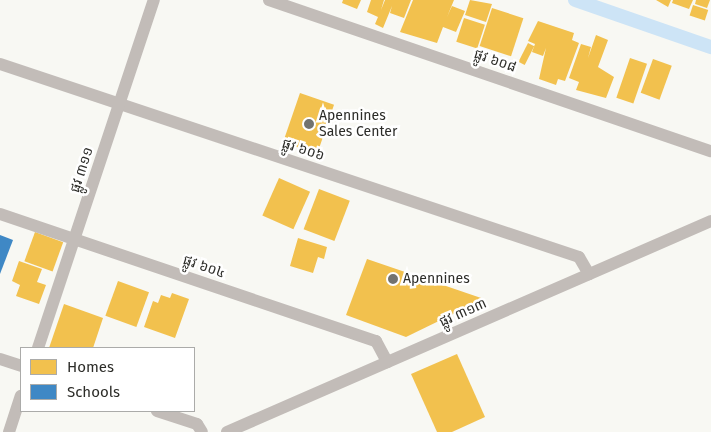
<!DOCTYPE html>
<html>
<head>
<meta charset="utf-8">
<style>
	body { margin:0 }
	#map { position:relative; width:711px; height:432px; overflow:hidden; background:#f8f8f3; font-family:"Fira Sans","Noto Sans Khmer",sans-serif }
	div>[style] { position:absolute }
	.homes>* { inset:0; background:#f2c14e; transform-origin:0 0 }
	.schools>* { inset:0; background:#3f88c5 }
	.canal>* { height:14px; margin:-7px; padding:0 7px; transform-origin:7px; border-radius:7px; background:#cde4f6 }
	.minor>* { height:12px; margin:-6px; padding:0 6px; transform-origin:6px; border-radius:6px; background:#c2bcb8 }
	.dots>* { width:14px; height:14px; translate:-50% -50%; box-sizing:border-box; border:2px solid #fff; border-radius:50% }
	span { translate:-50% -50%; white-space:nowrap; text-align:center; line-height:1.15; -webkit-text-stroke:5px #fff; paint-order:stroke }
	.street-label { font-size:14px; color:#2c2c28 }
	.poi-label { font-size:14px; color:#2c2c28 }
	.left { translate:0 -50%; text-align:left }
	.legend { position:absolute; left:20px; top:347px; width:175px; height:65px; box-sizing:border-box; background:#fff; border:1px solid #ababa9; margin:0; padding:6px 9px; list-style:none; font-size:15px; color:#2c2c28 }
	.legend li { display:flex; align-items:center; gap:10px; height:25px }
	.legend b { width:25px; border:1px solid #ababa9 }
</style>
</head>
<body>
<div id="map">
	<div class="homes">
		<div style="clip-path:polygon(343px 0,361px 0,357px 9px,342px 3px)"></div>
		<div style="clip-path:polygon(371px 0,384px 0,381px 10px,385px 0,411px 0,404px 18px,390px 13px,392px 6px,383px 28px,375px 24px,378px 17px,367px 12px)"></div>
		<div style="clip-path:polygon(413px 0,454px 0,447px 17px,452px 6px,465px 11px,456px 32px,443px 27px,437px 43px,400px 32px)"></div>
		<div style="clip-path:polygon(470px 0,492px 4px,486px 22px,465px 15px)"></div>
		<div style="clip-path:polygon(656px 0,671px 0,668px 7px)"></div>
		<div style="clip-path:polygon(673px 0,693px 0,689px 9px,672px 3px)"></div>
		<div style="clip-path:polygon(696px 0,710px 0,707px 8px,695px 4px)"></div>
		<div style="left:693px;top:5px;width:16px;height:11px;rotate:18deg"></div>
		<div style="left:492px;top:8px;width:33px;height:40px;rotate:18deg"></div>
		<div style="left:464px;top:18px;width:22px;height:25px;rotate:18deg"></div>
		<div style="clip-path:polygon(538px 21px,574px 33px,572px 40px,579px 43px,565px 81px,558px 79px,556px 85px,539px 79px,546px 48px,543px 56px,532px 52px,535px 44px,528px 41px)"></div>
		<div style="clip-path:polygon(596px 35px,608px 40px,598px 67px,614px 77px,606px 98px,576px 90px,579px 82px,569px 78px,581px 44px,591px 47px,588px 58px)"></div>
		<div style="left:528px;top:43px;width:7px;height:21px;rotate:27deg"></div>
		<div style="left:630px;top:58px;width:18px;height:42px;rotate:19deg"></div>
		<div style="left:653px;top:59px;width:20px;height:36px;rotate:20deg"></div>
		<div style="left:300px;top:93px;width:36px;height:52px;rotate:19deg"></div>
		<div style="left:279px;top:178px;width:34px;height:41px;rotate:24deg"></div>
		<div style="left:319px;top:189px;width:33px;height:43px;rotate:21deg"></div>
		<div style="left:35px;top:232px;width:30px;height:31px;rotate:20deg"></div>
		<div style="clip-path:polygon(298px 238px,327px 247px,324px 259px,318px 257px,313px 273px,290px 266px)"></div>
		<div style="clip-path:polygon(367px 259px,484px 299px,406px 337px,346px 315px)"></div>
		<div style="clip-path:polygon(19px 261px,42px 269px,37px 282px,46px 285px,39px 304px,16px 296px,20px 285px,12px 281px)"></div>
		<div style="left:118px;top:281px;width:33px;height:37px;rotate:20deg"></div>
		<div style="clip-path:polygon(172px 293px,189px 299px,175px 338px,144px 327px,153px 301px,158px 303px,161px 295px,170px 298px)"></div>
		<div style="clip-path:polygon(64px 304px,103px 318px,93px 348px,49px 348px)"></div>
		<div style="clip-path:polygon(457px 354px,485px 417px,452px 432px,437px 432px,411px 374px)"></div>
	</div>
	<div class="schools">
		<div style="clip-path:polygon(0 235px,13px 240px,0 274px)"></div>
	</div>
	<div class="canal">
		<div style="left:575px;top:0;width:144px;rotate:19.1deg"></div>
	</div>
	<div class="minor">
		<div style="left:269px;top:0;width:467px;rotate:18.9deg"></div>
		<div style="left:0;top:64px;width:610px;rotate:18.43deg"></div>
		<div style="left:579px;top:257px;width:20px;rotate:60deg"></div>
		<div style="left:0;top:214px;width:397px;rotate:18.7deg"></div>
		<div style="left:376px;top:341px;width:24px;rotate:62deg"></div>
		<div style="left:38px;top:348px;width:367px;rotate:-71.6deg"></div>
		<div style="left:0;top:359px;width:22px;rotate:18deg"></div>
		<div style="left:157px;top:411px;width:42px;rotate:18deg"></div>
		<div style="left:197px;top:424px;width:9px;rotate:58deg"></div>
		<div style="left:9px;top:432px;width:38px;rotate:-72deg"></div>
		<div style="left:227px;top:432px;width:528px;rotate:-23.55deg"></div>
	</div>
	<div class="dots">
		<div style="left:309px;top:124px;background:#73736f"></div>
		<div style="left:393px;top:279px;background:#73736f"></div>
	</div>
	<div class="street-label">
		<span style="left:495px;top:61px;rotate:19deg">ផ្លូវ ៦០៨</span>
		<span style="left:303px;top:150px;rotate:18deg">ផ្លូវ ៦០៦</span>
		<span style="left:82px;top:170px;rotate:-72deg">ផ្លូវ ៣១១</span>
		<span style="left:204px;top:267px;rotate:19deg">ផ្លូវ ៦០៤</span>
		<span style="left:463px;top:313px;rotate:-24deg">ផ្លូវ ៣១៣</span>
	</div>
	<div class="poi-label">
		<span class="left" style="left:319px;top:124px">Apennines<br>Sales Center</span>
		<span class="left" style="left:403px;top:279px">Apennines</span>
	</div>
	<ul class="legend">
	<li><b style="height:14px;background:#f2c14e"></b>Homes</li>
	<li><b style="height:14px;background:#3f88c5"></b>Schools</li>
	</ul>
</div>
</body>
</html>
